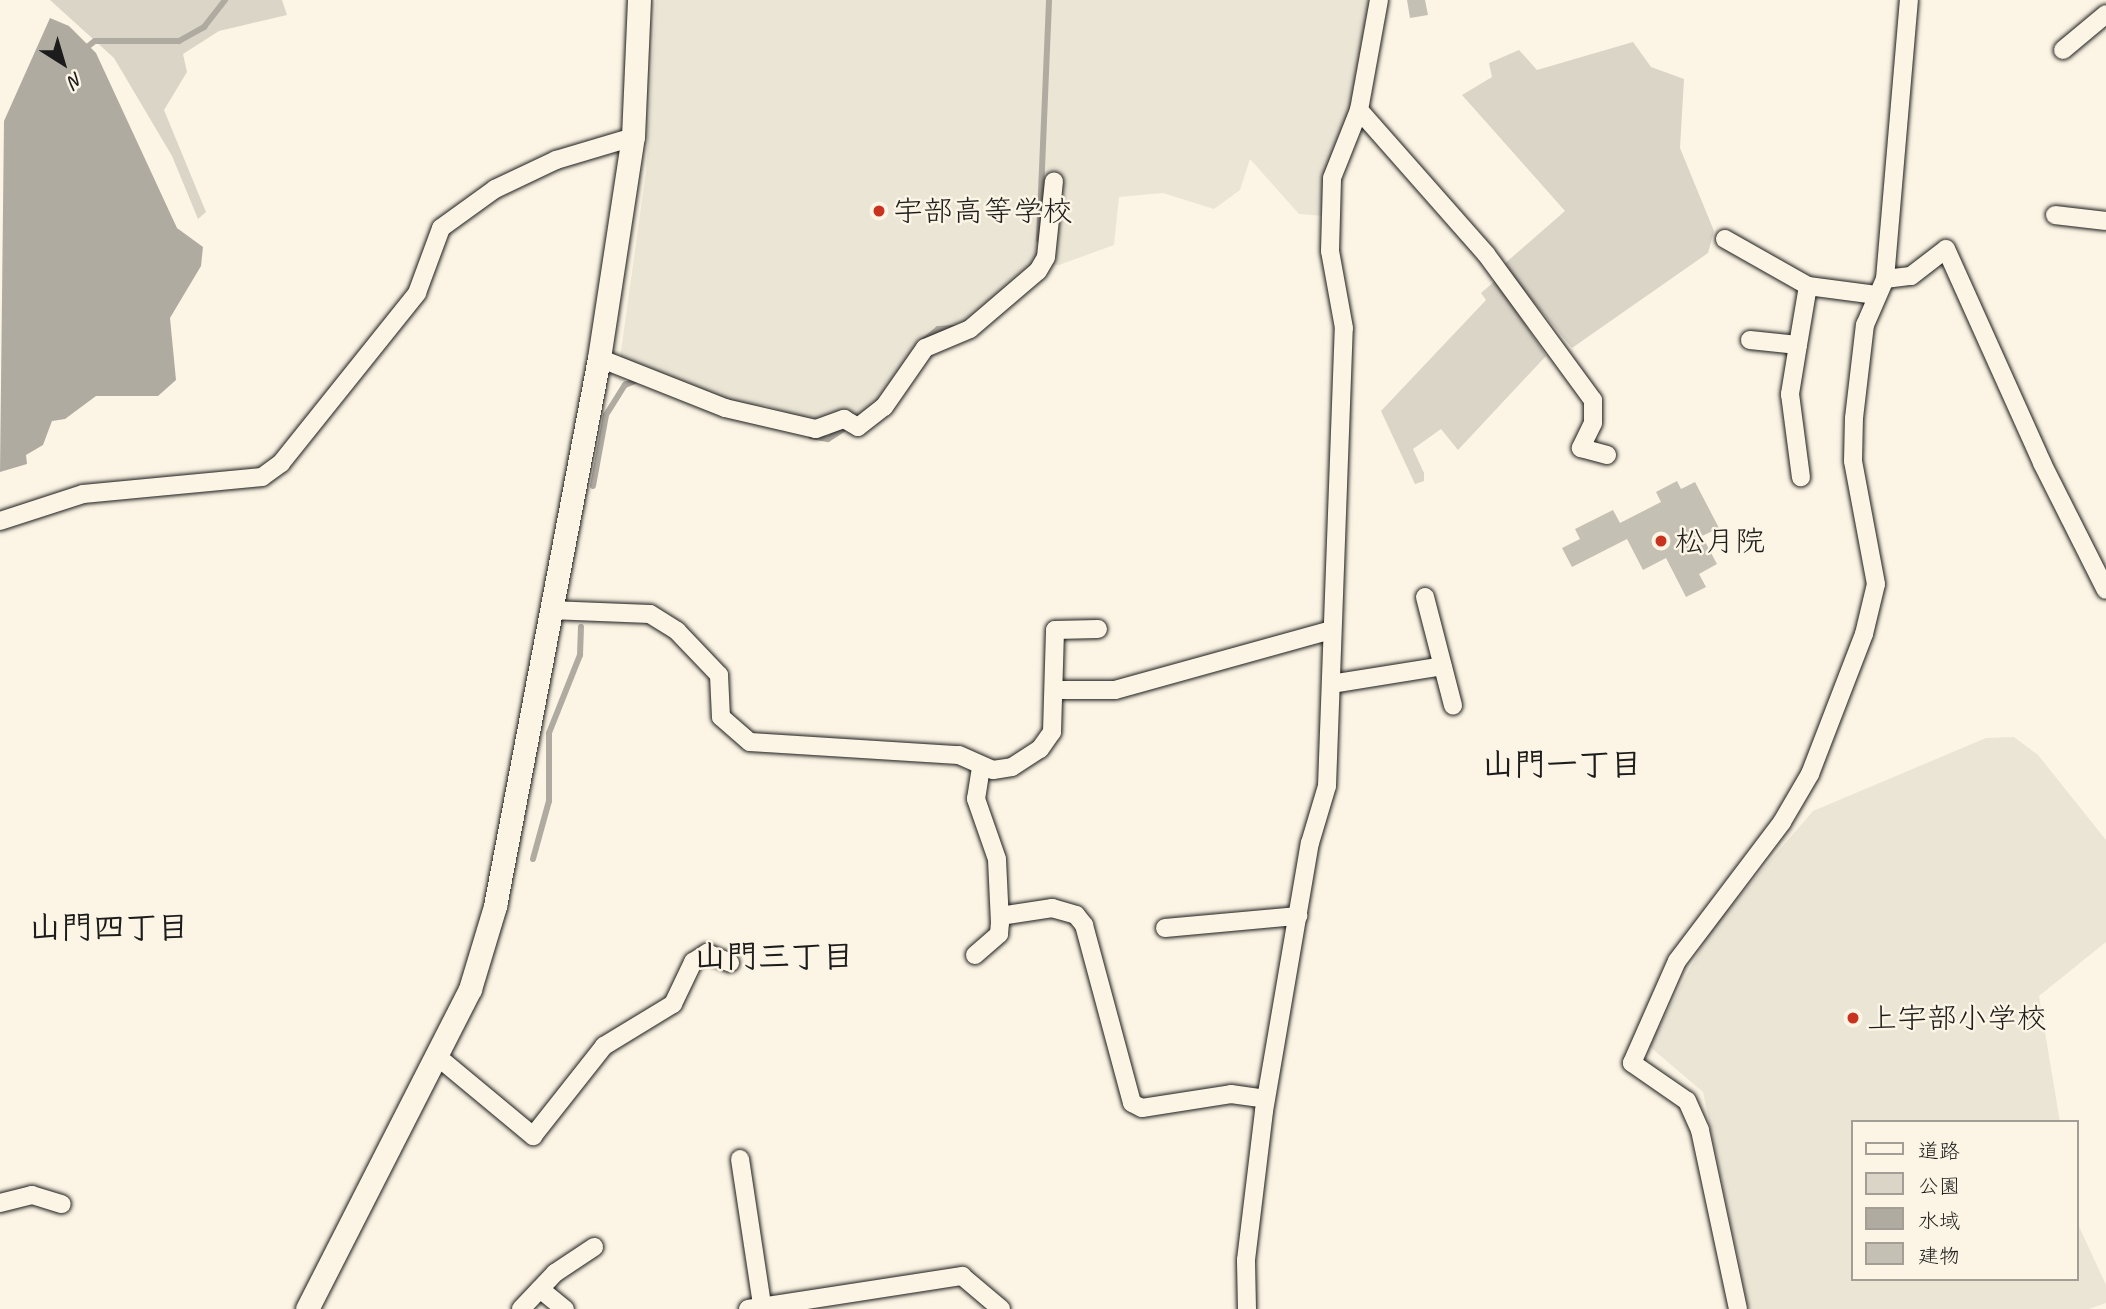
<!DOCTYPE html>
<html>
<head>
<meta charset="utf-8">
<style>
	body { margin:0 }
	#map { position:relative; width:2106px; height:1309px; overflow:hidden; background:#fcf5e5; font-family:Caveat,"Klee One",sans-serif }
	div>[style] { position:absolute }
	.built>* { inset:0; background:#ebe5d6 }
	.green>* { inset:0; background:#dbd5c8 }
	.water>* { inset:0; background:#b0aba1 }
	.stream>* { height:6px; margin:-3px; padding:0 3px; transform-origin:3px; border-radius:3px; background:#b0aba1 }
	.building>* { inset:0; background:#c4c0b3 }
	.roads { filter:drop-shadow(0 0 2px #1c1c1c) drop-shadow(0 0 2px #1c1c1c) }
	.minor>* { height:18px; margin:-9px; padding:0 9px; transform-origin:9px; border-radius:9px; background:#fcf5e5 }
	.tertiary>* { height:23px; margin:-11.5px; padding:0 11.5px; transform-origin:11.5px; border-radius:11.5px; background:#fcf5e5 }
	.dots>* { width:19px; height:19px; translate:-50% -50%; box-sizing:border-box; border:4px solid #fcf5e5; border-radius:50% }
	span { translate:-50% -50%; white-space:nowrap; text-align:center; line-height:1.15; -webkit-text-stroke:5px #fcf5e5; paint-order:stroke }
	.poi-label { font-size:30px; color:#1c1c1c }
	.left { translate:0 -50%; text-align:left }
	.neighbourhood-label { font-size:32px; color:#1c1c1c; font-weight:700 }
	.legend { position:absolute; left:1851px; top:1120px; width:228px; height:161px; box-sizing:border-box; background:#fcf5e5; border:2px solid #a29e95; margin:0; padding:9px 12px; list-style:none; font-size:21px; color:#1c1c1c }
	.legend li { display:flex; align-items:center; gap:14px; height:35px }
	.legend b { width:35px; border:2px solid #a29e95 }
	.north { position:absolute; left:28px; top:28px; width:70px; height:70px; -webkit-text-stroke:5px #fcf5e5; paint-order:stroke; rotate:143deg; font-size:19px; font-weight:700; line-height:28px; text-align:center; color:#1c1c1c }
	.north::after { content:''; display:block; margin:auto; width:24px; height:32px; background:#1c1c1c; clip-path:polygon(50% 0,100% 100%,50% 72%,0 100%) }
</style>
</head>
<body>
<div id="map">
	<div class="built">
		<div style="clip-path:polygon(656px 0,1371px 0,1368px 41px,1324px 216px,1299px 214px,1250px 159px,1240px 190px,1214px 209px,1163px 193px,1119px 197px,1114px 245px,1059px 265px,1037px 263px,956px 330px,918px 349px,860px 420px,843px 408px,820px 424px,765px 405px,734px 406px,620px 358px,646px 172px)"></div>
		<div style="clip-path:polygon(2014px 737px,2038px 755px,2106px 840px,2106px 942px,2039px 996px,2060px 1122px,1852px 1122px,1852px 1279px,2076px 1279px,2076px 1220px,2106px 1285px,2106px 1303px,2089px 1309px,1749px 1309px,1703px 1092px,1649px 1046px,1711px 929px,1813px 811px,1986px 738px)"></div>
	</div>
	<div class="green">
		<div style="clip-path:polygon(50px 0,282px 0,287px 15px,219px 31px,183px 54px,187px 72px,164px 110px,206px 212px,198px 219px,172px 156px,114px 58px)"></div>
		<div style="clip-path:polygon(1633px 42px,1651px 67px,1684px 79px,1680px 148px,1714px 231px,1708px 253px,1572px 348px,1503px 265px,1565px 211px,1462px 95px,1492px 77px,1489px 63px,1519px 50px,1537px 70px)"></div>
		<div style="clip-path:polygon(1496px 280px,1546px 356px,1458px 450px,1441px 429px,1413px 449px,1424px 473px,1424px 481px,1415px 484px,1381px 411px,1486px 300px,1481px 293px)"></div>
	</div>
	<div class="water">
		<div style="clip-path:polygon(50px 18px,69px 26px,96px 53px,177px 228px,203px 247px,201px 266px,170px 318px,176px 380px,158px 396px,96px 396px,65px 419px,52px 421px,43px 445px,26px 455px,27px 464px,0 472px,4px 121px)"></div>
	</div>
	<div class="stream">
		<div style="left:82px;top:51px;width:16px;rotate:-38deg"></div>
		<div style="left:95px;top:41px;width:84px"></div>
		<div style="left:179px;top:41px;width:29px;rotate:-29deg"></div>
		<div style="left:204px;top:27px;width:34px;rotate:-52deg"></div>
		<div style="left:1039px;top:240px;width:240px;rotate:-87.6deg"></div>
		<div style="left:921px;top:343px;width:22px;rotate:-39deg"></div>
		<div style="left:938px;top:329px;width:16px;rotate:-4deg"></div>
		<div style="left:811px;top:436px;width:17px;rotate:10deg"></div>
		<div style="left:828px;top:439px;width:27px;rotate:-33deg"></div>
		<div style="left:593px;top:486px;width:72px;rotate:-79.6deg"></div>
		<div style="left:606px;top:415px;width:36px;rotate:-58deg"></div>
		<div style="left:625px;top:385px;width:15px;rotate:-23deg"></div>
		<div style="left:533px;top:859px;width:60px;rotate:-74.6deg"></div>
		<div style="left:549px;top:801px;width:68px;rotate:-90deg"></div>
		<div style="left:549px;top:733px;width:84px;rotate:-68.3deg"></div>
		<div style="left:580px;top:655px;width:28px;rotate:-88deg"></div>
	</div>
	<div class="building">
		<div style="clip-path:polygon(1407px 0,1425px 0,1428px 15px,1410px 18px)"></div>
		<div style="clip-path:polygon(1677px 481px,1681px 489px,1695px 482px,1719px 528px,1702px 536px,1717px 564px,1699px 574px,1706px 587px,1686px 597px,1666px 558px,1643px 570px,1627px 539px,1572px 567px,1562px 548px,1580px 539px,1575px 529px,1613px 510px,1620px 523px,1661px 502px,1656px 492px)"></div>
	</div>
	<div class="roads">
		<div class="minor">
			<div style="left:2063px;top:50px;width:56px;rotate:-39.9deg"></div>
			<div style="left:1359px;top:110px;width:192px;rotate:48.6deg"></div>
			<div style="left:1486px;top:254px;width:181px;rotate:53.8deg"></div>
			<div style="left:1593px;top:400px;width:23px;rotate:90deg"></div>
			<div style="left:1593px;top:423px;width:28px;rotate:116deg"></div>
			<div style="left:1581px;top:448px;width:27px;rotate:15deg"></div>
			<div style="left:2055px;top:215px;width:51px;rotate:6.7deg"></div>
			<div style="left:1725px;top:239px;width:95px;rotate:29.5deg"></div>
			<div style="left:1808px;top:286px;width:69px;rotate:7.5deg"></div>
			<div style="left:1885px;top:279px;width:26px;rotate:-7deg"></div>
			<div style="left:1911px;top:276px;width:44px;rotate:-37.6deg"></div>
			<div style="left:1946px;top:249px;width:235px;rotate:65.8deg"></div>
			<div style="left:2042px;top:463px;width:142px;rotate:63.3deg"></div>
			<div style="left:1750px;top:340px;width:48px;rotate:5.9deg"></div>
			<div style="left:1798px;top:345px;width:60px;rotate:-80.4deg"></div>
			<div style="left:1798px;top:345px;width:50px;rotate:99.3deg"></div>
			<div style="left:1790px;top:394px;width:84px;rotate:82.5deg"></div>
			<div style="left:599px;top:358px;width:136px;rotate:21.6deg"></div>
			<div style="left:725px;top:408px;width:93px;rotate:13deg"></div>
			<div style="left:816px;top:429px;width:30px;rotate:-20deg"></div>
			<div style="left:844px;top:419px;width:16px;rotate:30deg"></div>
			<div style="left:858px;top:427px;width:33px;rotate:-38deg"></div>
			<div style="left:884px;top:407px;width:72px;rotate:-55.2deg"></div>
			<div style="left:925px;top:348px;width:49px;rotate:-22.9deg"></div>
			<div style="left:970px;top:329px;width:89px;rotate:-40.5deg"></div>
			<div style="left:1038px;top:271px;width:16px;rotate:-60deg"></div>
			<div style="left:1046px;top:257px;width:76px;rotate:-84deg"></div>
			<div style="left:0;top:521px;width:87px;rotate:-18deg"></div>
			<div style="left:83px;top:494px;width:180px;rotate:-5.4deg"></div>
			<div style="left:262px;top:477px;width:24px;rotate:-36deg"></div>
			<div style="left:281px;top:463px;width:218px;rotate:-51.3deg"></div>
			<div style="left:417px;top:293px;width:69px;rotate:-69.7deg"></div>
			<div style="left:441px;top:228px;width:67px;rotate:-35.8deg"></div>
			<div style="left:495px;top:189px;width:68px;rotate:-25.4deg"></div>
			<div style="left:556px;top:160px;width:80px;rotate:-16.6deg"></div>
			<div style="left:1425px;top:597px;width:112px;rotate:75.5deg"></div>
			<div style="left:550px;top:610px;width:100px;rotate:2.3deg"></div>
			<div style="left:650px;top:614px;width:32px;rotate:32deg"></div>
			<div style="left:677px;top:631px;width:61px;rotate:46.3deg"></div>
			<div style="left:719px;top:675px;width:42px;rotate:87.3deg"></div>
			<div style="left:721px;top:717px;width:38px;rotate:41deg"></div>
			<div style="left:750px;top:742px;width:209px;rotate:3.6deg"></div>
			<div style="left:959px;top:755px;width:37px;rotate:24deg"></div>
			<div style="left:993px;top:770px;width:19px;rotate:-9deg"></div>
			<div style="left:1012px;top:767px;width:33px;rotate:-33deg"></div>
			<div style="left:1040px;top:749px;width:21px;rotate:-55deg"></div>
			<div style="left:1052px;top:732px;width:102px;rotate:-88.3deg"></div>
			<div style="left:1055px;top:630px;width:43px;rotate:-1.3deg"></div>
			<div style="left:1331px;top:684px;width:113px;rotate:-9.1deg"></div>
			<div style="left:1054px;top:690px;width:61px"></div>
			<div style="left:1115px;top:690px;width:225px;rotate:-15.5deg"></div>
			<div style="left:1000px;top:916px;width:53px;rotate:-8.7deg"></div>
			<div style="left:1052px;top:908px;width:25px;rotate:16deg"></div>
			<div style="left:1076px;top:915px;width:13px;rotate:51deg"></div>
			<div style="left:1084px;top:925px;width:184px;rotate:74.9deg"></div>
			<div style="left:1132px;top:1103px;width:11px;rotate:27deg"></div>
			<div style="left:1142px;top:1108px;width:90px;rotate:-8.9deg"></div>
			<div style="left:1231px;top:1094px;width:35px;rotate:8deg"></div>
			<div style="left:1165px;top:928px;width:134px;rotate:-5.2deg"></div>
			<div style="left:975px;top:955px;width:32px;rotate:-41deg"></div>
			<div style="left:999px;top:934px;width:11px;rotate:-85deg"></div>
			<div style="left:1000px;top:923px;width:64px;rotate:-92.7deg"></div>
			<div style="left:997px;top:859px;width:64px;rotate:-109.3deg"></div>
			<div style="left:976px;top:799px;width:31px;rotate:-81deg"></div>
			<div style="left:438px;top:1057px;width:124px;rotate:39.7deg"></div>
			<div style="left:533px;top:1136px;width:115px;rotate:-51.7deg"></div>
			<div style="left:604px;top:1046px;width:81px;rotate:-31.3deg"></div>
			<div style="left:673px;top:1004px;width:47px;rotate:-64.5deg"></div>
			<div style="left:693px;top:962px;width:17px;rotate:-33deg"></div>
			<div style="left:707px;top:953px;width:25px;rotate:23deg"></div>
			<div style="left:740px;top:1159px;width:148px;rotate:81.4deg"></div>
			<div style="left:0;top:1203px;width:33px;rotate:-14deg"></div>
			<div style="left:32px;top:1195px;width:31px;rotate:17deg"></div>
			<div style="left:540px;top:1289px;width:32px;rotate:39deg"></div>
			<div style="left:521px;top:1309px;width:50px;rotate:-46.6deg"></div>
			<div style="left:555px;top:1273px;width:47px;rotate:-33.7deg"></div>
			<div style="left:748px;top:1309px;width:217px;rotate:-8.8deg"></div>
			<div style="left:962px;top:1276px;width:51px;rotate:40.2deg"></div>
			<div style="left:1247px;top:1309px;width:49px;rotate:-91.2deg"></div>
			<div style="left:1246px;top:1260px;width:150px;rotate:-83.1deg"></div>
			<div style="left:1264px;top:1111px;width:272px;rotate:-80.3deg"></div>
			<div style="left:1310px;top:843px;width:59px;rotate:-73.4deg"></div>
			<div style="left:1327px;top:786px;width:458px;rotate:-87.9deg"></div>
			<div style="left:1344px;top:328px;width:78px;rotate:-100.3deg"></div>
			<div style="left:1330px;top:251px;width:73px;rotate:-88.4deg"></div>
			<div style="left:1332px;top:178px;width:73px;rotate:-68.3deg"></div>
			<div style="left:1359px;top:110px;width:112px;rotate:-79.7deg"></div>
			<div style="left:1738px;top:1309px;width:183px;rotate:-102deg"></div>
			<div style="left:1700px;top:1130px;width:32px;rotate:-114deg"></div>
			<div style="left:1687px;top:1101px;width:67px;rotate:-145.4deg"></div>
			<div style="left:1632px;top:1063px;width:111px;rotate:-66.2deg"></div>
			<div style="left:1677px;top:961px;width:174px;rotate:-52.9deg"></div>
			<div style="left:1782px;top:822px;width:56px;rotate:-59.7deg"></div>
			<div style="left:1810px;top:774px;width:150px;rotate:-68.9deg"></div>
			<div style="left:1864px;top:634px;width:51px;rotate:-76.5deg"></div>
			<div style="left:1876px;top:584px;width:125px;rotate:-100.6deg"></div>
			<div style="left:1853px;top:461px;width:43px;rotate:-88.7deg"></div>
			<div style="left:1854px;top:418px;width:94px;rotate:-83.3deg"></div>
			<div style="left:1865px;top:325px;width:50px;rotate:-66.5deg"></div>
			<div style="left:1885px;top:279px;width:280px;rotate:-85.1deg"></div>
		</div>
		<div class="tertiary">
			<div style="left:307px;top:1309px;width:359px;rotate:-63deg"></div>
			<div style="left:470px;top:989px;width:87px;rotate:-73.2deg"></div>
			<div style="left:495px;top:906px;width:558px;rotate:-79.25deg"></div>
			<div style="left:599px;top:358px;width:224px;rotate:-81.3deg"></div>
			<div style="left:633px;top:137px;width:137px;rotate:-87.5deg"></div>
		</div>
	</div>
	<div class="dots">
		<div style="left:879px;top:211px;background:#c8321e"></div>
		<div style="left:1661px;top:541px;background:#c8321e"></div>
		<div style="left:1853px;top:1018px;background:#c8321e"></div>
	</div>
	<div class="poi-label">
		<span class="left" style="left:893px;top:211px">宇部高等学校</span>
		<span class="left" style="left:1675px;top:541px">松月院</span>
		<span class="left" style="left:1867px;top:1018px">上宇部小学校</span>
	</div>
	<div class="neighbourhood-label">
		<span style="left:1562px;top:765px">山門一丁目</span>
		<span style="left:109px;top:928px">山門四丁目</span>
		<span style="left:774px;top:957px">山門三丁目</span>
	</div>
	<ul class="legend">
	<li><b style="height:9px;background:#fcf5e5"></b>道路</li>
	<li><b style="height:19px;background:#dbd5c8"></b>公園</li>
	<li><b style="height:19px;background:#b0aba1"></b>水域</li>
	<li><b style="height:19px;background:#c4c0b3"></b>建物</li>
	</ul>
	<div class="north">N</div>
</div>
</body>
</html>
